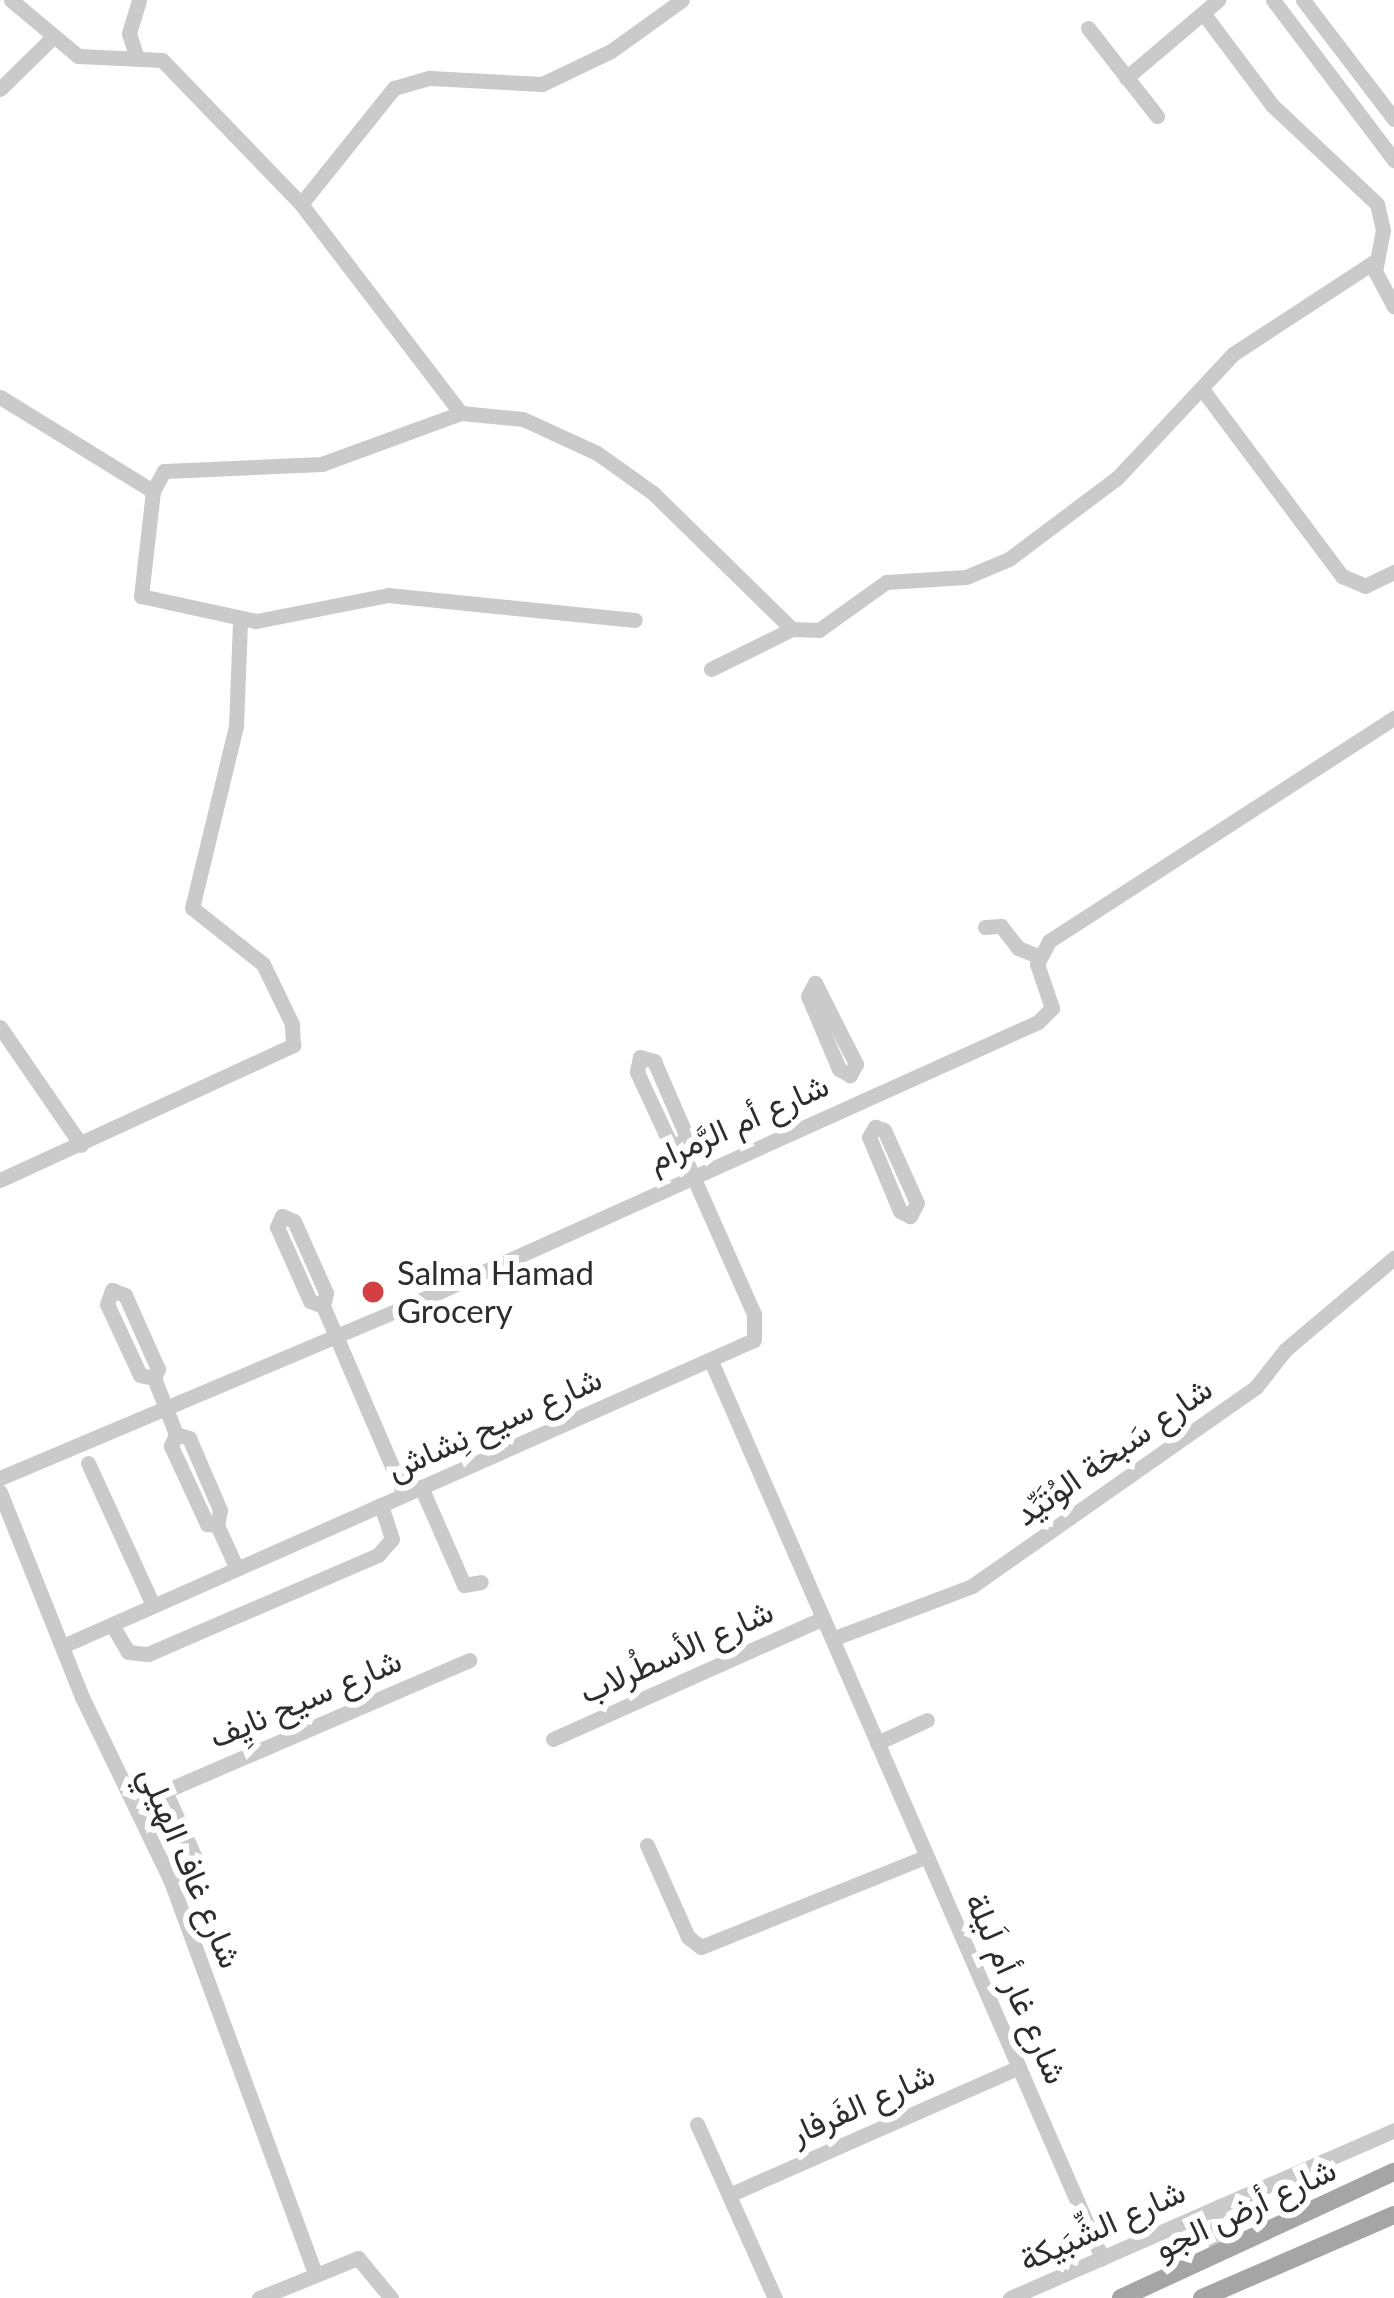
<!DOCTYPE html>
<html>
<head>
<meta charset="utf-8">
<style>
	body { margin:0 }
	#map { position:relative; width:1394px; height:2298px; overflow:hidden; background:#fff; font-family:Lato,Vazirmatn,sans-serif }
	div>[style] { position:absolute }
	.minor>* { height:15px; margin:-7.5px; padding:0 7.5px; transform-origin:7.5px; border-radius:7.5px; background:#cacaca }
	.major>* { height:18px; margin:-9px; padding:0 9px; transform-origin:9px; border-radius:9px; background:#a5a5a5 }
	.dots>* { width:33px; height:33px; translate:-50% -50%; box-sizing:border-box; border:6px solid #fff; border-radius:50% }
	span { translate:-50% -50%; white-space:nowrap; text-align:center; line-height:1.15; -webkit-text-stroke:12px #fff; paint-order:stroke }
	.street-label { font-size:33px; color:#2d2d2d }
	.poi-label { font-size:33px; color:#2d2d2d }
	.left { translate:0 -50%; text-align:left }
</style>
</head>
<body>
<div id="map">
	<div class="minor">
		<div style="left:11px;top:0;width:87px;rotate:39.9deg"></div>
		<div style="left:78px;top:56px;width:84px;rotate:2.7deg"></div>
		<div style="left:162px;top:60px;width:200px;rotate:46deg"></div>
		<div style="left:301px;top:204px;width:263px;rotate:52.6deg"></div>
		<div style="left:461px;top:413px;width:62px;rotate:5.5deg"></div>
		<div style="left:523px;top:419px;width:81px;rotate:24.7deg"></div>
		<div style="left:597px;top:453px;width:69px;rotate:35.5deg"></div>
		<div style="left:653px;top:493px;width:194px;rotate:44.4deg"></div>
		<div style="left:1273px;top:0;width:201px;rotate:52.9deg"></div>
		<div style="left:1303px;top:0;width:150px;rotate:52.6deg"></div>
		<div style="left:1203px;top:13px;width:115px;rotate:53.1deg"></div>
		<div style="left:1272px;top:105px;width:144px;rotate:43.3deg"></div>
		<div style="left:1377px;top:204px;width:27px;rotate:77deg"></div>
		<div style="left:1383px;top:230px;width:42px;rotate:101deg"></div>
		<div style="left:1375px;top:271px;width:40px;rotate:62deg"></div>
		<div style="left:1088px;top:28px;width:112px;rotate:51.9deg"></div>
		<div style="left:136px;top:55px;width:23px;rotate:-108deg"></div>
		<div style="left:129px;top:33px;width:34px;rotate:-73deg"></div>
		<div style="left:1126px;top:78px;width:121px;rotate:-40.3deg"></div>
		<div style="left:0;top:89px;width:74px;rotate:-44.5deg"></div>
		<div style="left:301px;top:204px;width:149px;rotate:-51.3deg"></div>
		<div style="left:394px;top:88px;width:37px;rotate:-16deg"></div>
		<div style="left:430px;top:78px;width:112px;rotate:3.1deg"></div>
		<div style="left:542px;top:84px;width:76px;rotate:-25.6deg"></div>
		<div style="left:611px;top:51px;width:87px;rotate:-35.7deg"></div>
		<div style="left:1202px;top:389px;width:234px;rotate:53.2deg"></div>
		<div style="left:1342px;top:576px;width:25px;rotate:23deg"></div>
		<div style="left:1365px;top:586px;width:32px;rotate:-26deg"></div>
		<div style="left:0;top:397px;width:180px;rotate:31.6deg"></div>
		<div style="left:461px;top:413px;width:148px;rotate:159.9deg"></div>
		<div style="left:322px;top:464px;width:158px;rotate:177.5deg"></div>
		<div style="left:164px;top:471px;width:23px;rotate:119deg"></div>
		<div style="left:153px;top:491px;width:106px;rotate:96.5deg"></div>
		<div style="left:141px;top:596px;width:118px;rotate:12.3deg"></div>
		<div style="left:256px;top:621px;width:135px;rotate:-11.1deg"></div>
		<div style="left:388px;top:595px;width:248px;rotate:5.8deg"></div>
		<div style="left:711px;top:669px;width:90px;rotate:-26.3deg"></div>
		<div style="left:792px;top:629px;width:27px;rotate:2deg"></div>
		<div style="left:819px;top:630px;width:82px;rotate:-35.6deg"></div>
		<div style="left:886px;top:582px;width:80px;rotate:-3.6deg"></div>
		<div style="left:966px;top:577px;width:47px;rotate:-22.7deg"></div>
		<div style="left:1009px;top:559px;width:135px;rotate:-36.9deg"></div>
		<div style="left:1117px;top:478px;width:170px;rotate:-46.9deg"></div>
		<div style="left:1233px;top:354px;width:170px;rotate:-33.2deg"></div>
		<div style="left:985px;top:927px;width:16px;rotate:-4deg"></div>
		<div style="left:1001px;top:926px;width:28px;rotate:52deg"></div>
		<div style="left:1018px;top:948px;width:22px;rotate:22deg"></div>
		<div style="left:815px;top:983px;width:91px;rotate:63.2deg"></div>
		<div style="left:856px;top:1064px;width:13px;rotate:119deg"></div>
		<div style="left:850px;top:1075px;width:13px;rotate:-151deg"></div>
		<div style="left:839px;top:1069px;width:79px;rotate:-113deg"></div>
		<div style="left:808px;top:996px;width:15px;rotate:-62deg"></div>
		<div style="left:0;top:1027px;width:143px;rotate:55.5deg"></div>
		<div style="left:640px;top:1057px;width:15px;rotate:16deg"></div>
		<div style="left:654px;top:1061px;width:81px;rotate:66.6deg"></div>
		<div style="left:686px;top:1135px;width:13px;rotate:117deg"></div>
		<div style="left:680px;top:1147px;width:13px;rotate:-151deg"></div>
		<div style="left:669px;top:1141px;width:76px;rotate:-114.9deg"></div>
		<div style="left:637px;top:1072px;width:15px;rotate:-79deg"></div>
		<div style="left:875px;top:1127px;width:9px;rotate:18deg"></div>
		<div style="left:884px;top:1130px;width:80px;rotate:65.7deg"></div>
		<div style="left:917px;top:1203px;width:15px;rotate:118deg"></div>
		<div style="left:910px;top:1216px;width:11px;rotate:-153deg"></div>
		<div style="left:900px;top:1211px;width:80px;rotate:-112.7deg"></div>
		<div style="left:869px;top:1137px;width:12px;rotate:-59deg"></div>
		<div style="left:0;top:1180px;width:323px;rotate:-24.7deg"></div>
		<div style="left:293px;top:1045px;width:21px;rotate:-93deg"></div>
		<div style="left:292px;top:1024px;width:67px;rotate:-115.8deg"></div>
		<div style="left:263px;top:964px;width:90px;rotate:-141.7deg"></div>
		<div style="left:192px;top:908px;width:187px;rotate:-76.4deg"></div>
		<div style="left:236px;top:726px;width:106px;rotate:-87.8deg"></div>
		<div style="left:282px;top:1216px;width:13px;rotate:23deg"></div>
		<div style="left:294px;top:1221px;width:79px;rotate:66deg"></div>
		<div style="left:326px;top:1293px;width:13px;rotate:103deg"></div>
		<div style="left:323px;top:1306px;width:14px;rotate:-159deg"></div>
		<div style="left:310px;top:1301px;width:81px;rotate:-114deg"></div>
		<div style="left:277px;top:1227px;width:12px;rotate:-66deg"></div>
		<div style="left:112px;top:1290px;width:14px;rotate:21deg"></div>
		<div style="left:125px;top:1295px;width:81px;rotate:66deg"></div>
		<div style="left:158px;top:1369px;width:10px;rotate:114deg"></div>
		<div style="left:154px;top:1378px;width:14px;rotate:-168deg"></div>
		<div style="left:140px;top:1375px;width:78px;rotate:-114.9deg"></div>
		<div style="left:107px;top:1304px;width:15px;rotate:-70deg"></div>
		<div style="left:323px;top:1306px;width:205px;rotate:66.7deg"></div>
		<div style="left:711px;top:1361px;width:979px;rotate:66.45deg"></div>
		<div style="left:154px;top:1378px;width:60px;rotate:68.6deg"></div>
		<div style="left:176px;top:1434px;width:14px;rotate:17deg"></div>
		<div style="left:189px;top:1438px;width:78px;rotate:66.7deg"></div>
		<div style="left:220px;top:1510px;width:15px;rotate:101deg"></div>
		<div style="left:217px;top:1525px;width:10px;rotate:-174deg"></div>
		<div style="left:207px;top:1524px;width:86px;rotate:-114.8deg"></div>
		<div style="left:171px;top:1446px;width:13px;rotate:-67deg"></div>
		<div style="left:88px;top:1463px;width:156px;rotate:65.4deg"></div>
		<div style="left:0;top:1478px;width:447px;rotate:-22.9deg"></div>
		<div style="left:412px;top:1304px;width:687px;rotate:-24.25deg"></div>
		<div style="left:1038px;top:1022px;width:20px;rotate:-45deg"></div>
		<div style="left:1052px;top:1008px;width:46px;rotate:-108.8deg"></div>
		<div style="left:1037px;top:964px;width:26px;rotate:-62deg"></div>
		<div style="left:1049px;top:941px;width:411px;rotate:-32.9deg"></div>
		<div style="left:421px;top:1487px;width:107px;rotate:66.3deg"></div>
		<div style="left:464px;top:1585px;width:17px;rotate:-10deg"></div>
		<div style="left:0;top:1492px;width:221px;rotate:68.2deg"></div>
		<div style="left:82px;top:1697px;width:202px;rotate:64.2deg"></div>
		<div style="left:170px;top:1879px;width:418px;rotate:69.8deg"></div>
		<div style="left:217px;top:1525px;width:48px;rotate:65.6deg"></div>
		<div style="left:112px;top:1625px;width:31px;rotate:59deg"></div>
		<div style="left:128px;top:1652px;width:20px;rotate:6deg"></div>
		<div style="left:148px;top:1654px;width:250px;rotate:-23.3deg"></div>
		<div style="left:378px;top:1555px;width:21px;rotate:-49deg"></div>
		<div style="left:392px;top:1539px;width:36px;rotate:-108deg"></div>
		<div style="left:832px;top:1639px;width:150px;rotate:-20.7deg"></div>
		<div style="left:972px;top:1586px;width:347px;rotate:-35deg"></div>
		<div style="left:1256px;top:1387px;width:47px;rotate:-51.9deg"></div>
		<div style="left:1285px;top:1350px;width:143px;rotate:-40.2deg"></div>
		<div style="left:65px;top:1645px;width:753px;rotate:-23.88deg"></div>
		<div style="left:754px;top:1340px;width:26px;rotate:-90deg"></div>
		<div style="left:754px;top:1314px;width:183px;rotate:-113.9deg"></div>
		<div style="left:553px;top:1739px;width:296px;rotate:-24.1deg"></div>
		<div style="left:877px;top:1743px;width:55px;rotate:-24.7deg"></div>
		<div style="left:165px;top:1791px;width:78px;rotate:65.7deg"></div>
		<div style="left:197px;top:1862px;width:32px;rotate:148deg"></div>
		<div style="left:135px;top:1804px;width:364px;rotate:-23.3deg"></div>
		<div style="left:647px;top:1845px;width:101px;rotate:66deg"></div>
		<div style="left:688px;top:1937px;width:16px;rotate:38deg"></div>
		<div style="left:701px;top:1947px;width:241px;rotate:-21.9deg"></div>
		<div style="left:697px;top:2124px;width:191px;rotate:65.9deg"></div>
		<div style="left:729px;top:2195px;width:317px;rotate:-23.8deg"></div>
		<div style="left:1215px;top:2255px;width:49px;rotate:-85.3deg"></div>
		<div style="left:259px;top:2298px;width:107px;rotate:-22deg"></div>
		<div style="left:358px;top:2258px;width:52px;rotate:50.5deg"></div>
		<div style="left:1010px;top:2298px;width:419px;rotate:-23.6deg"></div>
	</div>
	<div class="major">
		<div style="left:1121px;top:2298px;width:301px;rotate:-24.8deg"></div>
		<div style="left:1202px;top:2298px;width:209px;rotate:-23.4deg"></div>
	</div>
	<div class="dots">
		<div style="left:373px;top:1292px;background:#d43f43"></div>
	</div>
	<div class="street-label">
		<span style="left:738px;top:1122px;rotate:-24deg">شارع أم الرَّمرام</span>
		<span style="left:494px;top:1423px;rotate:-24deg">شارع سيح نِشاش</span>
		<span style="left:1113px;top:1451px;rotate:-35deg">شارع سَبخة الوُتَيِّد</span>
		<span style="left:676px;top:1651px;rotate:-24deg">شارع الأسطُرلاب</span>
		<span style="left:305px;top:1698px;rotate:-23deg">شارع سيح نايِف</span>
		<span style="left:191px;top:1867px;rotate:67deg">شارع غاف الهيلي</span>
		<span style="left:1017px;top:1988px;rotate:66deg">شارع غار أم لَيلة</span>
		<span style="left:862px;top:2103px;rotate:-24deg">شارع الفَرفار</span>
		<span style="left:1245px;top:2208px;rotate:-25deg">شارع أرض الجو</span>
		<span style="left:1102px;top:2225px;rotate:-24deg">شارع الشِّبَيكة</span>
	</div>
	<div class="poi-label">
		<span class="left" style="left:397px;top:1292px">Salma Hamad<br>Grocery</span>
	</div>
</div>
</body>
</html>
